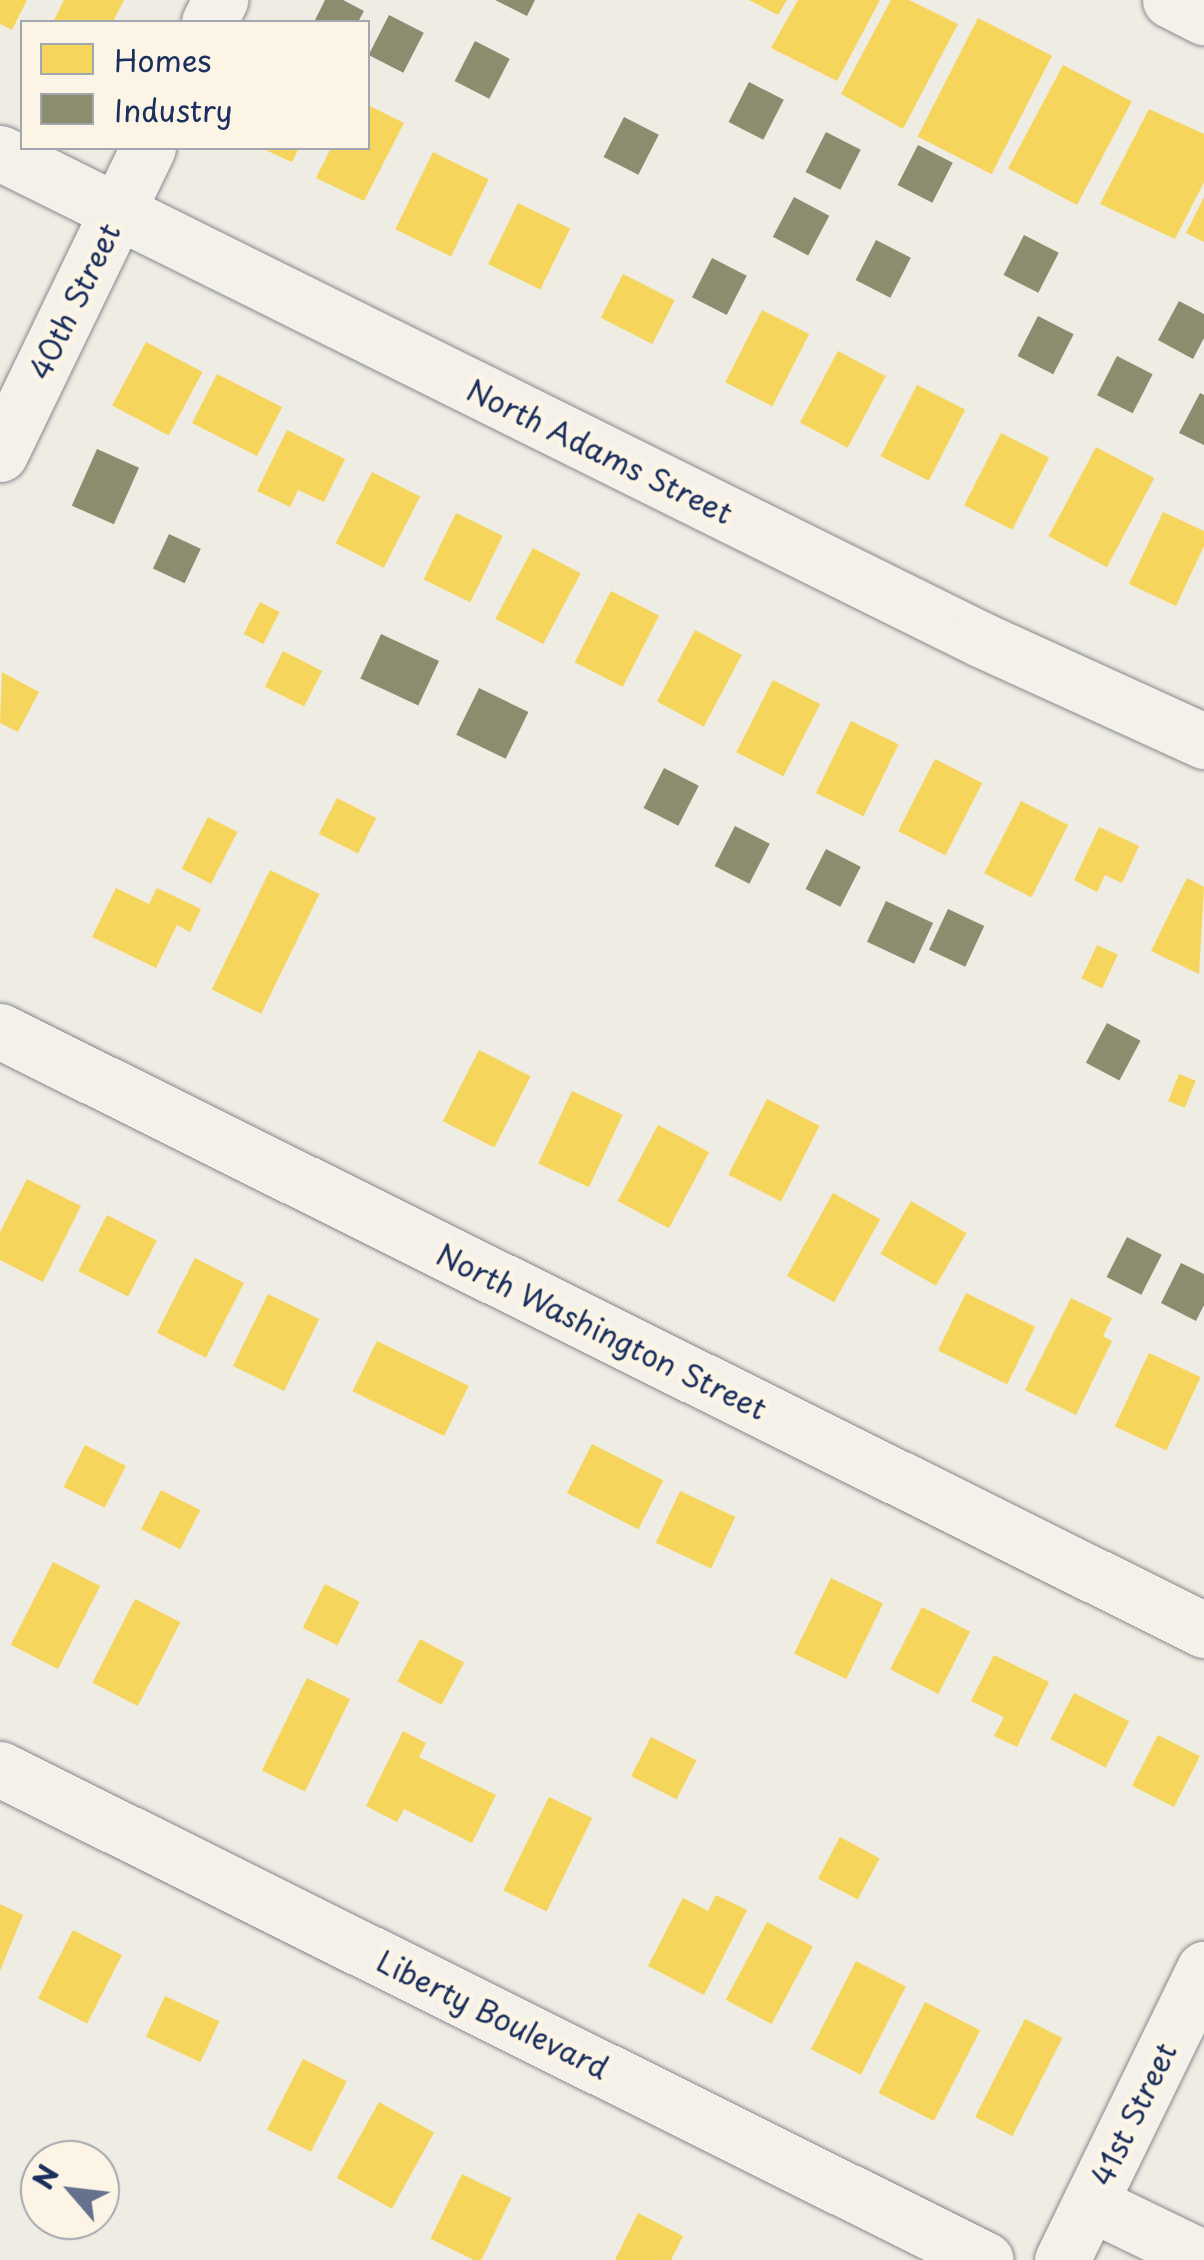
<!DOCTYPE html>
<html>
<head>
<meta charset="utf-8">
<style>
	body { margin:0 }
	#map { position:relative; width:1204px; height:2260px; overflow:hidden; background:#efece4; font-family:"Playpen Sans",sans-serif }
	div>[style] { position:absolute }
	.homes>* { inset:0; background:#f6d55c; transform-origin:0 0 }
	.industry>* { inset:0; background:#8c8c6e; transform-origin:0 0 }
	.roads { filter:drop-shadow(0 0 2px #86898e) drop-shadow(0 0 2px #86898e) }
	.minor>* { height:55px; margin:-27.5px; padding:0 27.5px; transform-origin:27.5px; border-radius:27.5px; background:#f4f1eb }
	span { translate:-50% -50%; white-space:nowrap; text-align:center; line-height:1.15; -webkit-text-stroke:10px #fcf5e5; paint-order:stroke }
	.street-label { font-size:30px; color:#1b2f5e }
	.legend { position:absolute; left:20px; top:20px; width:350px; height:130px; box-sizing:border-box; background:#fcf5e5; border:2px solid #a2a6af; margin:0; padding:12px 18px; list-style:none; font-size:30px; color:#1b2f5e }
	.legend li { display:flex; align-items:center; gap:20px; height:50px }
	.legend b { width:50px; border:2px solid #a2a6af }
	.north { position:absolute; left:20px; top:2140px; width:100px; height:100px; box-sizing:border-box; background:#fcf5e5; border:2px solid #a2a6af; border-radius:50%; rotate:298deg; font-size:28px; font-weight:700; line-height:40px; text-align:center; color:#1b2f5e }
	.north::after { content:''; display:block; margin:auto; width:35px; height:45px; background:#65718d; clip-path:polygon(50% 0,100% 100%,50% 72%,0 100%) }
</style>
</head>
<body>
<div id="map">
	<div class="homes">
		<div style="clip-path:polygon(0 0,27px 0,12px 30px,0 24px)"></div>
		<div style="clip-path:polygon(64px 0,124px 0,113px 22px,53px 22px)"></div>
		<div style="clip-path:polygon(749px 0,787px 0,778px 15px)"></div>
		<div style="clip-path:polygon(798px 0,880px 0,837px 81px,771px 48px)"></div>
		<div style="clip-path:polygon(891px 0,909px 0,958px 24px,903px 129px,841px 94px)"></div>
		<div style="left:978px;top:18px;width:83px;height:133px;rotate:27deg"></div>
		<div style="left:1063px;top:65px;width:78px;height:117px;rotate:28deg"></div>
		<div style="clip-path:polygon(368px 105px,404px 123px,364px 201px,316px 178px,331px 148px,368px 148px)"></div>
		<div style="clip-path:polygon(1149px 109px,1204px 134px,1204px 182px,1175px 239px,1100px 204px)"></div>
		<div style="clip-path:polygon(261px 148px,299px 148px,292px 162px)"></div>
		<div style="left:433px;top:152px;width:62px;height:86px;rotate:26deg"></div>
		<div style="clip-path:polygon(1204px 197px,1204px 242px,1186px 233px)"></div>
		<div style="left:518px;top:203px;width:58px;height:68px;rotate:26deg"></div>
		<div style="left:623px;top:274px;width:58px;height:49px;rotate:27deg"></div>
		<div style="left:762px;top:310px;width:53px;height:81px;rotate:27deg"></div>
		<div style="left:146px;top:342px;width:64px;height:72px;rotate:28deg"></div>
		<div style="left:838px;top:351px;width:54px;height:81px;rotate:28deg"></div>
		<div style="left:217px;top:374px;width:73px;height:55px;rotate:27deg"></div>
		<div style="left:917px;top:385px;width:54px;height:80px;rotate:27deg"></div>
		<div style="clip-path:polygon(287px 430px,345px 459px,324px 502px,298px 490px,290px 507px,257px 491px)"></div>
		<div style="left:1001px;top:433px;width:54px;height:81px;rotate:27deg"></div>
		<div style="left:1096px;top:447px;width:66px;height:101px;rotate:28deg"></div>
		<div style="left:372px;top:472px;width:54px;height:80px;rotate:27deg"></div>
		<div style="clip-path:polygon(1163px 512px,1204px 531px,1204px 546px,1176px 606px,1129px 584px)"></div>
		<div style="left:456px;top:513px;width:52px;height:74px;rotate:26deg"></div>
		<div style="left:533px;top:548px;width:54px;height:80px;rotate:28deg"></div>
		<div style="left:611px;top:591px;width:54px;height:80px;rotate:27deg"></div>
		<div style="left:260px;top:602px;width:22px;height:36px;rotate:27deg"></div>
		<div style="left:695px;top:630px;width:53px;height:81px;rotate:28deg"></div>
		<div style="left:283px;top:651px;width:44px;height:40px;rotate:27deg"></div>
		<div style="clip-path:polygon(2px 672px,39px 692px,18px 732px,0 723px)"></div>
		<div style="left:773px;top:680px;width:53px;height:81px;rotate:27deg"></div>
		<div style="left:851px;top:721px;width:53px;height:80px;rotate:26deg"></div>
		<div style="left:935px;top:759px;width:53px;height:81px;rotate:27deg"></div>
		<div style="left:337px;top:798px;width:44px;height:40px;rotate:27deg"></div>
		<div style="left:1021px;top:801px;width:53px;height:81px;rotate:27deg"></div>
		<div style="left:208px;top:817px;width:33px;height:58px;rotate:27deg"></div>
		<div style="clip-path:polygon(1099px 827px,1139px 846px,1122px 883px,1105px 875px,1097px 892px,1074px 880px)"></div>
		<div style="left:270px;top:870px;width:55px;height:133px;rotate:26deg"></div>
		<div style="clip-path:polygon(1187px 878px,1204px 887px,1199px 974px,1151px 951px)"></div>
		<div style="clip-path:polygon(116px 888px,149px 904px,157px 888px,201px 909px,190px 932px,177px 925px,156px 968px,92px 937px)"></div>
		<div style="left:1097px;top:945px;width:23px;height:37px;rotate:25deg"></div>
		<div style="left:479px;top:1050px;width:58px;height:80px;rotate:27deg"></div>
		<div style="left:1179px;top:1074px;width:18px;height:29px;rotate:22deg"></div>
		<div style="left:572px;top:1091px;width:56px;height:80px;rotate:25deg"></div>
		<div style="left:767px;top:1099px;width:59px;height:85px;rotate:27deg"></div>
		<div style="left:658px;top:1125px;width:58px;height:86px;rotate:28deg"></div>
		<div style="clip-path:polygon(27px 1179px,81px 1206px,43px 1282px,0 1260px,0 1232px)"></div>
		<div style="left:833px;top:1193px;width:54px;height:95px;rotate:29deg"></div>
		<div style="left:911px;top:1201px;width:64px;height:61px;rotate:30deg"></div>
		<div style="left:107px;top:1215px;width:56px;height:63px;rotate:27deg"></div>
		<div style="left:195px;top:1258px;width:55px;height:84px;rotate:27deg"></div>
		<div style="left:966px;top:1293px;width:77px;height:64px;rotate:26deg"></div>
		<div style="left:268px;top:1294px;width:57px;height:80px;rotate:26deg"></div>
		<div style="clip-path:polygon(1071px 1298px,1112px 1318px,1103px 1336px,1112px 1341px,1076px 1415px,1025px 1390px)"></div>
		<div style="left:377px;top:1341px;width:102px;height:56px;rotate:26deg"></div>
		<div style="left:1149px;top:1353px;width:57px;height:81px;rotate:25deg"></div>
		<div style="left:592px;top:1444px;width:80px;height:55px;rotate:27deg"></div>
		<div style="left:85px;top:1445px;width:46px;height:47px;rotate:27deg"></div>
		<div style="left:161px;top:1490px;width:44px;height:44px;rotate:27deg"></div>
		<div style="left:680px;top:1491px;width:61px;height:57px;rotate:25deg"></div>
		<div style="left:53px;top:1562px;width:53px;height:93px;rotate:27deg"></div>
		<div style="left:831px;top:1578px;width:58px;height:84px;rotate:26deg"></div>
		<div style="left:325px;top:1584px;width:39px;height:49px;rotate:27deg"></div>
		<div style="left:135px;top:1599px;width:51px;height:94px;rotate:27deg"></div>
		<div style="left:922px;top:1607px;width:54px;height:70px;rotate:27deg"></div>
		<div style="left:420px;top:1639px;width:50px;height:48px;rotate:28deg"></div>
		<div style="clip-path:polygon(994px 1655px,1049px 1682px,1017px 1747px,994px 1736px,1004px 1717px,971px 1701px)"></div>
		<div style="left:307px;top:1678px;width:48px;height:103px;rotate:26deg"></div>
		<div style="left:1074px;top:1693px;width:62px;height:52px;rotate:27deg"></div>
		<div style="clip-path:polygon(403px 1731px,426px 1743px,419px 1757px,496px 1795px,472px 1843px,404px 1809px,397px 1822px,366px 1806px)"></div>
		<div style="left:1158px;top:1735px;width:47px;height:57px;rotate:27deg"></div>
		<div style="left:651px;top:1737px;width:51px;height:44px;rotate:27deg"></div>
		<div style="left:549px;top:1797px;width:48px;height:104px;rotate:26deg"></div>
		<div style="left:840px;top:1837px;width:45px;height:47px;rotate:28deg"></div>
		<div style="clip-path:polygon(716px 1895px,747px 1910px,704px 1995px,648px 1966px,683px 1898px,708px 1911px)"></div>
		<div style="clip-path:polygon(0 1904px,23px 1915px,0 1971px)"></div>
		<div style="left:767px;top:1922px;width:52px;height:88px;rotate:28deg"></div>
		<div style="left:73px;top:1930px;width:55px;height:77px;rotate:27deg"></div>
		<div style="left:856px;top:1961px;width:56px;height:99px;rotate:27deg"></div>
		<div style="left:165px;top:1996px;width:60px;height:45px;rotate:25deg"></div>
		<div style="left:925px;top:2002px;width:62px;height:102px;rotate:27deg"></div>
		<div style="left:1025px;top:2019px;width:42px;height:110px;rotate:27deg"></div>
		<div style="left:303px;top:2059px;width:49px;height:79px;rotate:27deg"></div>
		<div style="left:379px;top:2102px;width:63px;height:87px;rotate:29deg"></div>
		<div style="left:462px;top:2174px;width:55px;height:72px;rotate:26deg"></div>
		<div style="clip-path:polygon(638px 2213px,683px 2236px,671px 2260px,615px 2260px)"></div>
	</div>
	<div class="industry">
		<div style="clip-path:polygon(325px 0,343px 0,364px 11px,358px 22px,314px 22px)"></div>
		<div style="clip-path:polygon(495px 0,535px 0,527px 16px)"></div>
		<div style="left:389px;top:15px;width:39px;height:45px;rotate:27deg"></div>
		<div style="left:475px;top:41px;width:39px;height:45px;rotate:27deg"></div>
		<div style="left:749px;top:82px;width:39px;height:45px;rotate:27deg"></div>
		<div style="left:624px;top:117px;width:39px;height:45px;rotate:27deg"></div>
		<div style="left:826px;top:132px;width:39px;height:45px;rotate:27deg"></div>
		<div style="left:918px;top:145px;width:39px;height:45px;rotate:27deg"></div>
		<div style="left:794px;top:197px;width:40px;height:45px;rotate:28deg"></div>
		<div style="left:1024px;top:235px;width:39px;height:45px;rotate:27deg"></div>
		<div style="left:876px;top:240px;width:39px;height:45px;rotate:27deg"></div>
		<div style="left:712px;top:258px;width:39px;height:44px;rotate:27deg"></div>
		<div style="clip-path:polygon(1179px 301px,1204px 314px,1204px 338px,1193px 359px,1158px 340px)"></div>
		<div style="left:1038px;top:316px;width:40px;height:45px;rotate:27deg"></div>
		<div style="left:1117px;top:356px;width:40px;height:44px;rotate:27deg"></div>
		<div style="clip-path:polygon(1200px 393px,1204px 395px,1204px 445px,1179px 433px)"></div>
		<div style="left:97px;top:449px;width:46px;height:62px;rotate:24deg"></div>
		<div style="left:169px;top:534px;width:35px;height:38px;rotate:25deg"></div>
		<div style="left:381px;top:634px;width:64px;height:49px;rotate:25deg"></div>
		<div style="left:479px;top:688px;width:55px;height:52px;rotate:26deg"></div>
		<div style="left:664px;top:768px;width:39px;height:45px;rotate:27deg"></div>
		<div style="left:735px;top:826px;width:39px;height:45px;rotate:27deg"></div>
		<div style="left:826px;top:849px;width:39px;height:45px;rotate:27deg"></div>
		<div style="left:886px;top:901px;width:52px;height:45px;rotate:25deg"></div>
		<div style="left:948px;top:909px;width:40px;height:45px;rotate:25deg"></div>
		<div style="left:1107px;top:1023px;width:38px;height:45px;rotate:28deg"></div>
		<div style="left:1127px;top:1237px;width:39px;height:45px;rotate:27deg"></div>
		<div style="clip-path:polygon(1181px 1263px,1204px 1274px,1204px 1305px,1196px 1321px,1161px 1303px)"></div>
	</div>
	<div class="roads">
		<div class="minor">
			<div style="left:1170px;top:0;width:38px;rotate:27deg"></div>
			<div style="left:209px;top:22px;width:25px;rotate:-63deg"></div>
			<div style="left:0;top:153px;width:1096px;rotate:26.38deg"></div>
			<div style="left:982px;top:640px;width:244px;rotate:24.5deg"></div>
			<div style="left:0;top:454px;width:340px;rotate:-64.2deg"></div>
			<div style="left:0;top:1031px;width:1345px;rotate:26.45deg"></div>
			<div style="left:0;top:1769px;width:1101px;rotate:26.47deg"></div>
			<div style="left:1090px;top:2203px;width:127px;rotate:25.8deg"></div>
			<div style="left:1062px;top:2260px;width:324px;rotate:-64deg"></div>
		</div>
	</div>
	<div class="street-label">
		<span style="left:74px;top:301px;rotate:-64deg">40th Street</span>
		<span style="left:600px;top:451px;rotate:26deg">North Adams Street</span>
		<span style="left:602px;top:1331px;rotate:26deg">North Washington Street</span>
		<span style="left:493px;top:2014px;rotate:26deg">Liberty Boulevard</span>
		<span style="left:1133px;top:2114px;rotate:-64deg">41st Street</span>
	</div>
	<ul class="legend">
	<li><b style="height:28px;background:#f6d55c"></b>Homes</li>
	<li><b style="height:28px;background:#8c8c6e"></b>Industry</li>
	</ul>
	<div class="north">N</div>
</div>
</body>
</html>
